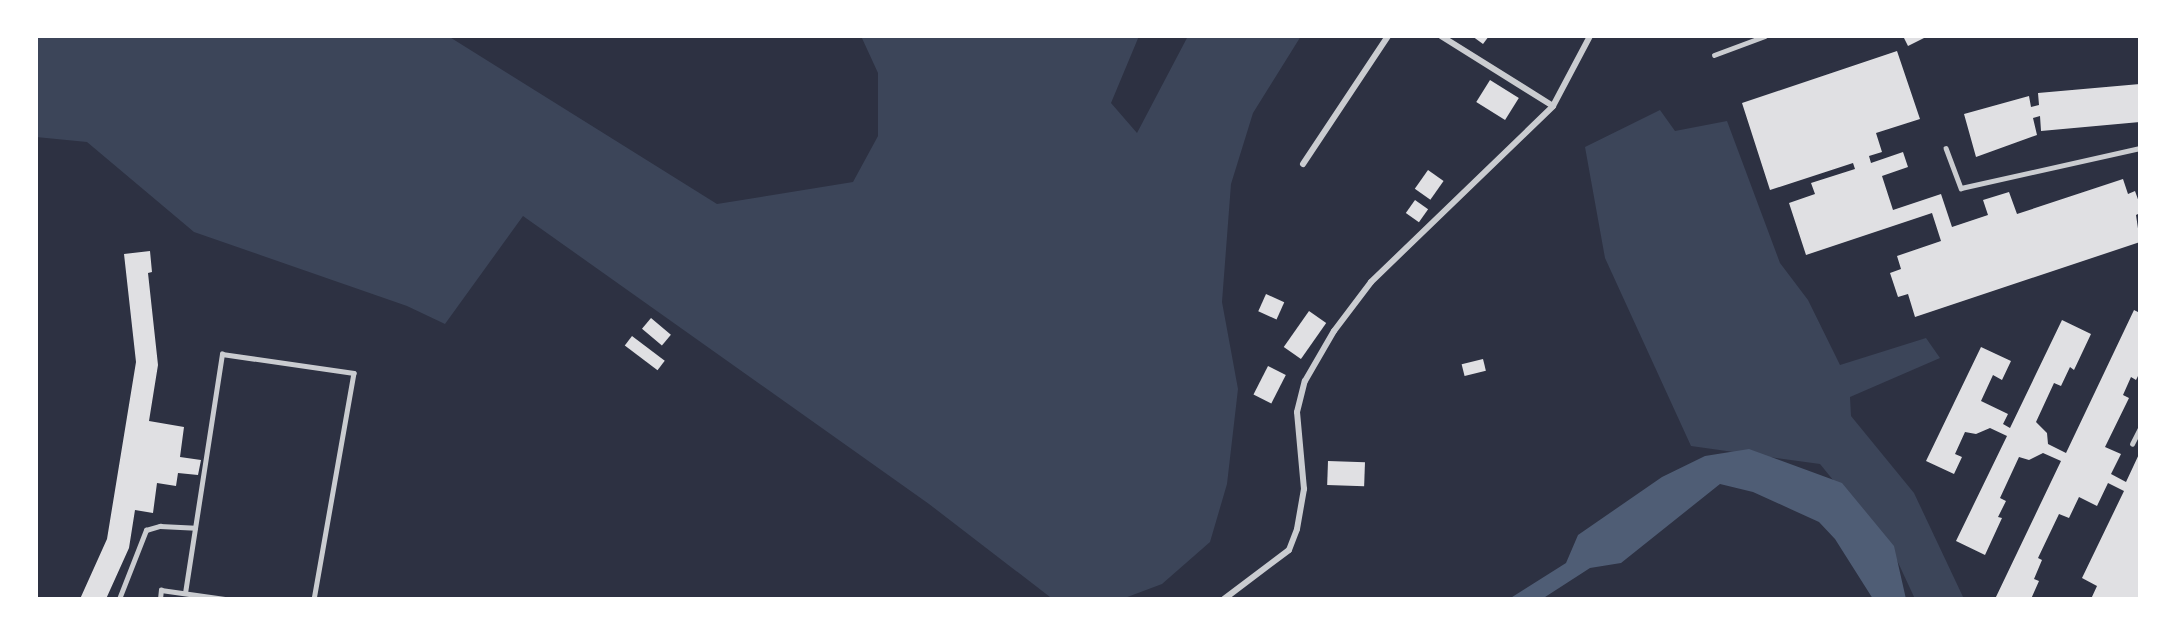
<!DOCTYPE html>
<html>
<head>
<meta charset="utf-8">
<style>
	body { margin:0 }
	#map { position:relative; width:2176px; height:635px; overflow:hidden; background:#2d3142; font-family:"Archivo Narrow",sans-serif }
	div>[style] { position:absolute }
	.green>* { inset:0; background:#3c4559 }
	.water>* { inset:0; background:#4f5d75 }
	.building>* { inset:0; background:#e0e0e3; transform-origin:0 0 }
	.service>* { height:4.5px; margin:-2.25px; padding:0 2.25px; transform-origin:2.25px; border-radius:2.25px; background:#caccd0 }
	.minor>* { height:6px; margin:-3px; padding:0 3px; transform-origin:3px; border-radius:3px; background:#caccd0 }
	span { translate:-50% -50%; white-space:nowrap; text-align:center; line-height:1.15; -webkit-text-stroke:5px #fff; paint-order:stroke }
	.frame { position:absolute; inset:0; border:38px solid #fff; pointer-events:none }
</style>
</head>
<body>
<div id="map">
	<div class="green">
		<div style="clip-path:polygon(36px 36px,448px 36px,717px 204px,853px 182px,878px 136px,878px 73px,861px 36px,1139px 36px,1111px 103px,1137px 133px,1188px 36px,1301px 36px,1253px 113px,1231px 184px,1222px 302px,1238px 389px,1227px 484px,1210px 542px,1162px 584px,1122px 599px,1050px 597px,929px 504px,523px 216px,445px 324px,407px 306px,194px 232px,87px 142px,36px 137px)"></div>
		<div style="clip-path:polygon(1660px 110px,1675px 131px,1727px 121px,1780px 263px,1808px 300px,1840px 365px,1926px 338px,1940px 358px,1850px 397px,1851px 416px,1914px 493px,1964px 599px,1915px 599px,1895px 556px,1820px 464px,1691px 446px,1605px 258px,1585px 147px)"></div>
	</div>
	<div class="water">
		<div style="clip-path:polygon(1749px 449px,1842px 483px,1894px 546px,1906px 599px,1873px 599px,1835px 539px,1819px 522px,1753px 492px,1720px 484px,1621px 563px,1590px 568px,1542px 599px,1509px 599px,1566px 563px,1578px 535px,1662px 477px,1705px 456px)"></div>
	</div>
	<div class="building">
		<div style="clip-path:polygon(1472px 36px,1489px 36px,1483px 44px)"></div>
		<div style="clip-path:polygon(1910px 36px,1923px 36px,1924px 38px,1908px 46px,1904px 38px)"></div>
		<div style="clip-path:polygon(1897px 51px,1920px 119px,1876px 133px,1882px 152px,1869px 156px,1871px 163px,1903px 152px,1908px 167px,1882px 176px,1893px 210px,1941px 194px,1952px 227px,1988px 215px,1983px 200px,2009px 192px,2017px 214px,2123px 179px,2128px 194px,2135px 191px,2140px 205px,2140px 213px,2136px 215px,2140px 242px,1915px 317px,1908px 294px,1898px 297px,1890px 273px,1901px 269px,1897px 256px,1941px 241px,1932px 213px,1806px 255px,1789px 203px,1815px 194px,1811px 183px,1855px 169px,1853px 163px,1770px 190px,1742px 103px)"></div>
		<div style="left:1490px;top:80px;width:34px;height:26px;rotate:32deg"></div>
		<div style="clip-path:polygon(2140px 84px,2140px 122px,2041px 131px,2040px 116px,2033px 118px,2037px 135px,1976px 157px,1964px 114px,2029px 96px,2031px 107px,2039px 105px,2038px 93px)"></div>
		<div style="left:1428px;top:170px;width:19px;height:23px;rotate:35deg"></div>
		<div style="left:1415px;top:200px;width:16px;height:16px;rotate:35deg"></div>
		<div style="clip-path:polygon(150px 251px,152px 272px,148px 273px,158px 365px,149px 421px,184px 427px,180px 457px,201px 460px,198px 475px,178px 473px,176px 486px,157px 483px,153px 513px,135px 510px,129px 548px,106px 599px,80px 599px,107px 539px,136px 362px,124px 254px)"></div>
		<div style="left:1266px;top:294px;width:20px;height:19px;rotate:24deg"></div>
		<div style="clip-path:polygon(2134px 310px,2140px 313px,2140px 372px,2136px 380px,2131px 377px,2123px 395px,2129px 398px,2105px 447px,2121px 454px,2111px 474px,2126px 482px,2140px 452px,2138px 599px,2091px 599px,2097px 586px,2082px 578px,2124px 491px,2108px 483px,2097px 506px,2079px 497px,2069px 518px,2059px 514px,2038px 558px,2042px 560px,2034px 579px,2039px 581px,2031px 599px,1995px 599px,2061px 461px,2043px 453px,2029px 460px,2019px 457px,2000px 498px,2006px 501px,1998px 517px,2002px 518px,1985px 555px,1956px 541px,2007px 436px,1990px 428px,1976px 434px,1965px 432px,1955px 454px,1962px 457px,1954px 474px,1926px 461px,1981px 347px,2011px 361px,2002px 380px,1993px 375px,1981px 401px,2008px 414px,2003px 424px,2010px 428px,2062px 320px,2091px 334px,2074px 370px,2070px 367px,2061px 386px,2054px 383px,2036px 422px,2047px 433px,2048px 444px,2066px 453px)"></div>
		<div style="left:1309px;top:311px;width:21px;height:44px;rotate:35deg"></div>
		<div style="left:651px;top:318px;width:26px;height:14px;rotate:40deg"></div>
		<div style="left:632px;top:336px;width:41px;height:12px;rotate:37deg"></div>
		<div style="left:1483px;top:359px;width:12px;height:22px;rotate:76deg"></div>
		<div style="left:1268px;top:366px;width:20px;height:32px;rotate:27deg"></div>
		<div style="left:1328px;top:461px;width:37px;height:24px;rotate:2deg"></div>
	</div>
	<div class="service">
		<div style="left:1714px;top:55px;width:54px;rotate:-20.4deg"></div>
		<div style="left:1946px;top:148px;width:43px;rotate:69.4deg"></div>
		<div style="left:1961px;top:188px;width:183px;rotate:-12.6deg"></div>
		<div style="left:2132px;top:444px;width:18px;rotate:-63deg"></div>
		<div style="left:185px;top:593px;width:242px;rotate:-81.2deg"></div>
		<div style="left:222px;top:354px;width:133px;rotate:8.2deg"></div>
		<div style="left:354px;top:373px;width:230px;rotate:100deg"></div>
		<div style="left:119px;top:599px;width:74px;rotate:-68.6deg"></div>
		<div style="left:146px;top:530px;width:15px;rotate:-16deg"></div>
		<div style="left:160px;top:526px;width:35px;rotate:3deg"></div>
		<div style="left:160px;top:599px;width:9px;rotate:-84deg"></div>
		<div style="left:161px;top:590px;width:64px;rotate:8.1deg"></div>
	</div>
	<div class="minor">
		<div style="left:1441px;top:36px;width:132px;rotate:32deg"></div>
		<div style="left:1303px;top:164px;width:154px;rotate:-56.4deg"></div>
		<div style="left:1224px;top:599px;width:81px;rotate:-37deg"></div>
		<div style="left:1289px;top:550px;width:22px;rotate:-69deg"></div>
		<div style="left:1297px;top:529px;width:41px;rotate:-80.1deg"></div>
		<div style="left:1304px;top:489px;width:77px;rotate:-95.2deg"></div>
		<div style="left:1297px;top:412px;width:32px;rotate:-76deg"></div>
		<div style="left:1305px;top:381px;width:58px;rotate:-59.9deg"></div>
		<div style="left:1334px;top:331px;width:61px;rotate:-52.9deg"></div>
		<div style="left:1371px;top:282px;width:253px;rotate:-44deg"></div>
		<div style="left:1553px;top:106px;width:79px;rotate:-62.1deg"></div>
	</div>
	<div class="frame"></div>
</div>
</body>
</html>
